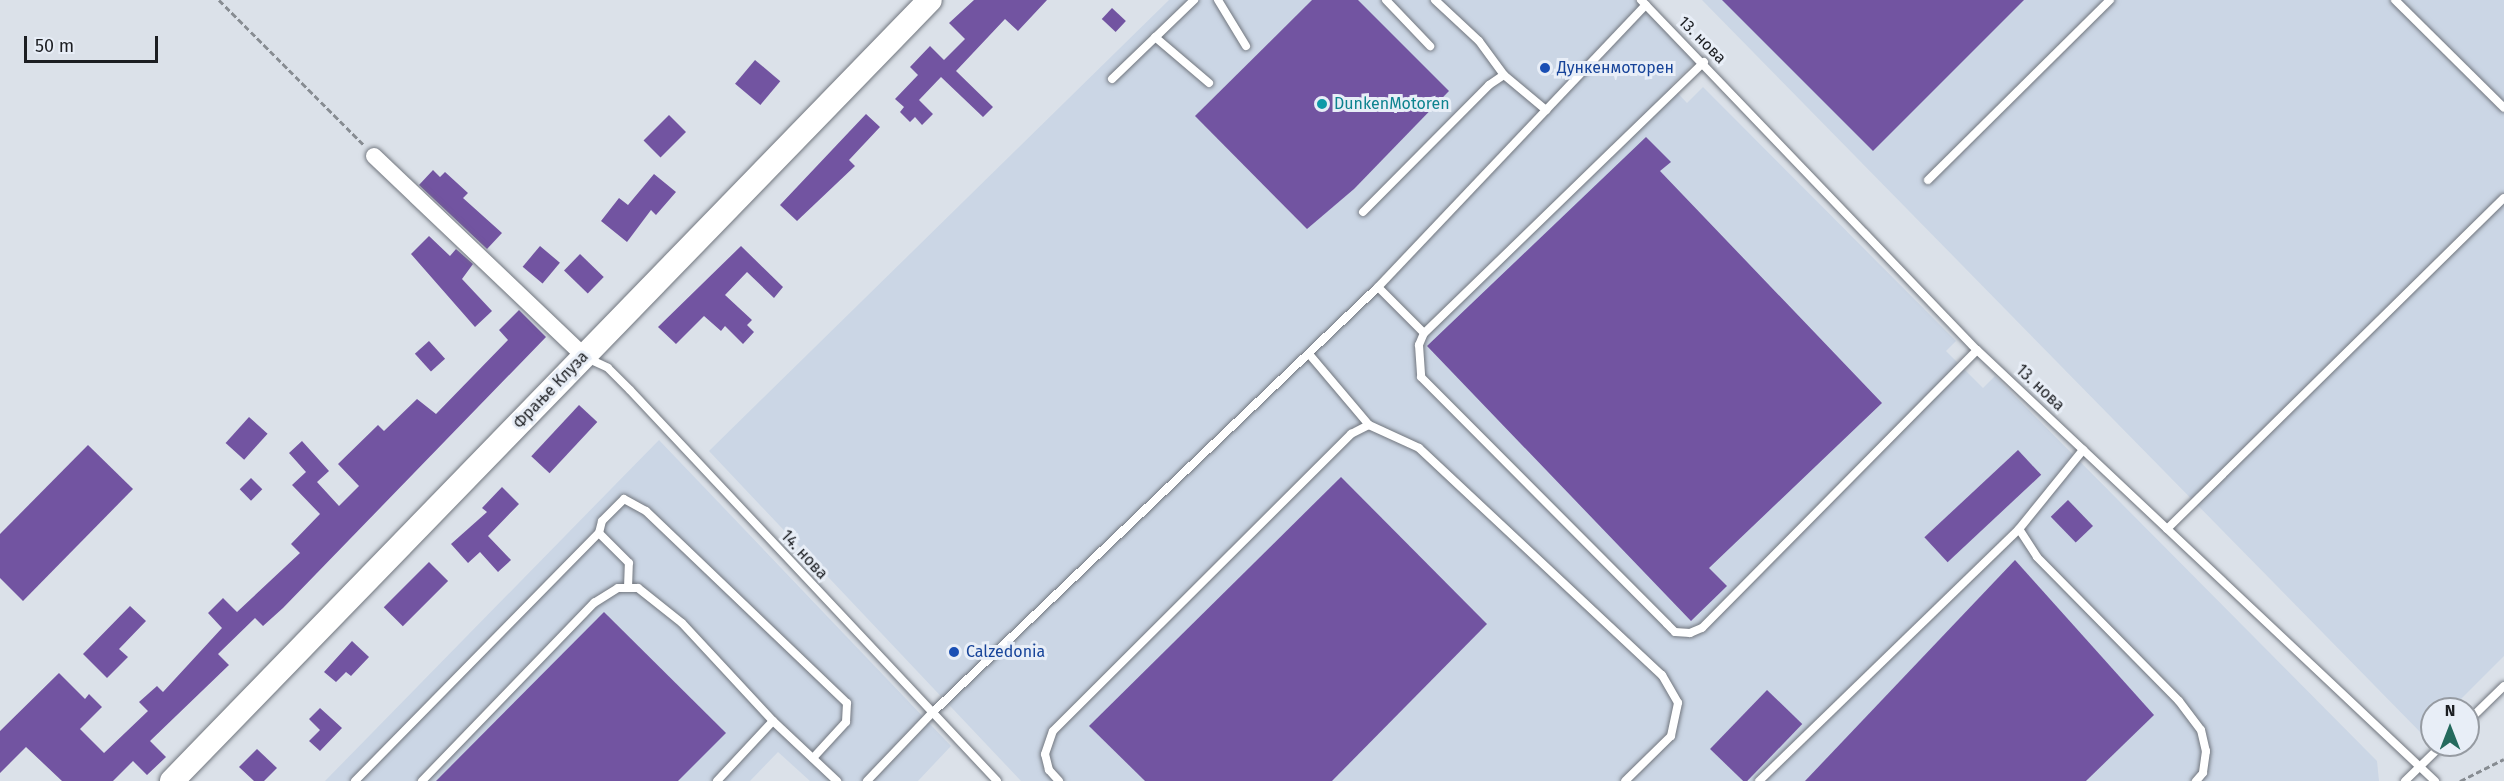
<!DOCTYPE html>
<html>
<head>
<meta charset="utf-8">
<style>
	body { margin:0 }
	#map { position:relative; width:2504px; height:781px; overflow:hidden; background:#dbe1e9; font-family:"Fira Sans",sans-serif }
	div>[style] { position:absolute }
	.built>* { inset:0; background:#cbd6e5 }
	.building>* { inset:0; background:#7254a1; transform-origin:0 0 }
	.path>* { height:3px; margin-top:-1.5px; transform-origin:0; background:repeating-linear-gradient(90deg,#878c92 0 6px,transparent 0 9px) }
	.roads { filter:drop-shadow(0 0 2px #71767e) drop-shadow(0 0 2px #71767e) }
	.lane>* { height:8px; margin:-4px; padding:0 4px; transform-origin:4px; border-radius:4px; background:#fff }
	.street>* { height:16px; margin:-8px; padding:0 8px; transform-origin:8px; border-radius:8px; background:#fff }
	.secondary>* { height:24px; margin:-12px; padding:0 12px; transform-origin:12px; border-radius:12px; background:#fff }
	.dots>* { width:16px; height:16px; translate:-50% -50%; box-sizing:border-box; border:3px solid #e8eef7; border-radius:50% }
	span { translate:-50% -50%; white-space:nowrap; text-align:center; line-height:1.15; -webkit-text-stroke:6px #e8eef7; paint-order:stroke }
	.street-label { font-size:16px; color:#1c1e22 }
	.transit-label { font-size:16px; color:#164399 }
	.left { translate:0 -50%; text-align:left }
	.culture-label { font-size:16px; color:#0d838f }
	.north { position:absolute; left:2420px; top:697px; width:60px; height:60px; box-sizing:border-box; background:#e8eef7; border:2px solid #969ba2; border-radius:50%; rotate:0deg; font-size:16px; font-weight:700; line-height:24px; text-align:center; color:#1c1e22 }
	.north::after { content:''; display:block; margin:auto; width:21px; height:27px; background:#24695c; clip-path:polygon(50% 0,100% 100%,50% 72%,0 100%) }
	.scale { position:absolute; left:24px; top:36px; width:134px; height:27px; box-sizing:border-box; border:3px solid #1c1e22; border-top:0; padding-left:8px; font-size:18px; line-height:21px; white-space:nowrap; color:#1c1e22; -webkit-text-stroke:4px #e8eef7; paint-order:stroke }
</style>
</head>
<body>
<div id="map">
	<div class="built">
		<div style="clip-path:polygon(1169px 0,1635px 0,1695px 62px,1671px 86px,1687px 103px,1703px 87px,1956px 341px,1946px 351px,1983px 388px,1995px 376px,2377px 761px,2379px 781px,1021px 781px,709px 451px)"></div>
		<div style="clip-path:polygon(1702px 0,2504px 0,2504px 656px,2451px 709px,2432px 709px,2432px 728px,2424px 736px)"></div>
		<div style="clip-path:polygon(659px 440px,951px 746px,918px 781px,810px 781px,778px 752px,750px 781px,325px 781px)"></div>
	</div>
	<div class="building">
		<div style="clip-path:polygon(974px 0,1047px 0,1018px 31px,1005px 19px,956px 71px,993px 107px,983px 117px,941px 77px,919px 100px,933px 114px,922px 125px,915px 117px,910px 122px,900px 112px,904px 107px,895px 99px,918px 75px,910px 67px,930px 46px,944px 60px,965px 39px,949px 23px)"></div>
		<div style="clip-path:polygon(1312px 0,1358px 0,1449px 91px,1354px 189px,1307px 229px,1195px 116px)"></div>
		<div style="clip-path:polygon(1722px 0,2024px 0,1873px 151px)"></div>
		<div style="left:1112px;top:8px;width:19px;height:15px;rotate:43deg"></div>
		<div style="left:755px;top:60px;width:33px;height:31px;rotate:40deg"></div>
		<div style="clip-path:polygon(866px 114px,880px 127px,849px 160px,855px 166px,797px 221px,780px 205px)"></div>
		<div style="left:669px;top:115px;width:24px;height:36px;rotate:45deg"></div>
		<div style="clip-path:polygon(1646px 137px,1671px 162px,1660px 171px,1882px 403px,1709px 568px,1727px 586px,1691px 621px,1427px 346px)"></div>
		<div style="clip-path:polygon(433px 170px,440px 177px,445px 172px,468px 193px,463px 198px,502px 233px,487px 249px,419px 185px)"></div>
		<div style="clip-path:polygon(654px 174px,676px 192px,656px 215px,651px 210px,627px 242px,601px 221px,619px 198px,628px 205px)"></div>
		<div style="clip-path:polygon(429px 236px,450px 256px,456px 249px,473px 264px,462px 279px,492px 311px,475px 327px,411px 254px)"></div>
		<div style="left:540px;top:246px;width:26px;height:27px;rotate:40deg"></div>
		<div style="clip-path:polygon(741px 246px,783px 287px,774px 298px,747px 272px,725px 295px,752px 320px,747px 325px,754px 332px,743px 344px,725px 326px,721px 331px,704px 316px,676px 344px,658px 327px)"></div>
		<div style="left:580px;top:254px;width:33px;height:23px;rotate:44deg"></div>
		<div style="clip-path:polygon(519px 310px,546px 337px,283px 608px,263px 626px,255px 618px,218px 654px,229px 665px,150px 741px,166px 757px,147px 775px,133px 761px,113px 781px,62px 781px,26px 747px,0 773px,0 731px,59px 673px,85px 699px,89px 694px,102px 707px,80px 729px,104px 753px,148px 711px,139px 702px,157px 686px,163px 692px,222px 628px,208px 613px,223px 598px,237px 612px,300px 553px,291px 544px,320px 514px,292px 485px,306px 472px,289px 453px,302px 441px,329px 471px,317px 482px,339px 506px,359px 486px,338px 464px,378px 425px,384px 431px,417px 399px,436px 414px,508px 340px,499px 330px)"></div>
		<div style="left:429px;top:341px;width:24px;height:19px;rotate:48deg"></div>
		<div style="left:579px;top:405px;width:25px;height:70px;rotate:43deg"></div>
		<div style="left:249px;top:417px;width:25px;height:35px;rotate:42deg"></div>
		<div style="clip-path:polygon(88px 445px,133px 489px,23px 601px,0 578px,0 534px)"></div>
		<div style="left:2018px;top:450px;width:34px;height:128px;rotate:47deg"></div>
		<div style="clip-path:polygon(1341px 477px,1487px 624px,1332px 781px,1145px 781px,1089px 726px)"></div>
		<div style="left:251px;top:478px;width:16px;height:16px;rotate:45deg"></div>
		<div style="clip-path:polygon(502px 487px,519px 504px,488px 536px,511px 560px,498px 572px,480px 552px,468px 563px,451px 544px,487px 512px,482px 508px)"></div>
		<div style="left:2068px;top:500px;width:36px;height:24px;rotate:46deg"></div>
		<div style="clip-path:polygon(2015px 560px,2154px 715px,2086px 781px,1805px 781px)"></div>
		<div style="left:429px;top:562px;width:27px;height:64px;rotate:45deg"></div>
		<div style="clip-path:polygon(130px 606px,146px 621px,119px 649px,128px 657px,107px 678px,83px 654px)"></div>
		<div style="clip-path:polygon(604px 612px,726px 733px,678px 781px,436px 781px)"></div>
		<div style="clip-path:polygon(352px 641px,369px 657px,351px 676px,346px 672px,336px 682px,324px 672px)"></div>
		<div style="left:1767px;top:690px;width:49px;height:82px;rotate:44deg"></div>
		<div style="clip-path:polygon(320px 708px,342px 728px,320px 751px,309px 741px,320px 730px,309px 719px)"></div>
		<div style="clip-path:polygon(257px 749px,277px 768px,264px 781px,254px 781px,239px 767px)"></div>
	</div>
	<div class="path">
		<div style="left:219px;top:0;width:205px;rotate:45deg"></div>
		<div style="left:2460px;top:781px;width:49px;rotate:-26.6deg"></div>
	</div>
	<div class="roads">
		<div class="lane">
			<div style="left:1218px;top:0;width:54px;rotate:58.7deg"></div>
			<div style="left:1386px;top:0;width:64px;rotate:46.3deg"></div>
			<div style="left:1435px;top:0;width:60px;rotate:43deg"></div>
			<div style="left:1479px;top:41px;width:42px;rotate:53.7deg"></div>
			<div style="left:1641px;top:0;width:485px;rotate:46.2deg"></div>
			<div style="left:1977px;top:350px;width:629px;rotate:43.26deg"></div>
			<div style="left:2395px;top:0;width:153px;rotate:44.7deg"></div>
			<div style="left:1155px;top:37px;width:71px;rotate:40.4deg"></div>
			<div style="left:1704px;top:62px;width:390px;rotate:135.9deg"></div>
			<div style="left:1424px;top:333px;width:13px;rotate:113deg"></div>
			<div style="left:1419px;top:345px;width:32px;rotate:86deg"></div>
			<div style="left:1421px;top:377px;width:349px;rotate:45.1deg"></div>
			<div style="left:1667px;top:624px;width:11px;rotate:45deg"></div>
			<div style="left:1675px;top:632px;width:15px;rotate:4deg"></div>
			<div style="left:1690px;top:633px;width:13px;rotate:-23deg"></div>
			<div style="left:1702px;top:628px;width:391px;rotate:-45.3deg"></div>
			<div style="left:1112px;top:79px;width:114px;rotate:-43.9deg"></div>
			<div style="left:1928px;top:180px;width:256px;rotate:-44.7deg"></div>
			<div style="left:1363px;top:212px;width:179px;rotate:-45.2deg"></div>
			<div style="left:1489px;top:85px;width:18px;rotate:-34deg"></div>
			<div style="left:1504px;top:75px;width:55px;rotate:39.8deg"></div>
			<div style="left:1378px;top:287px;width:65px;rotate:45deg"></div>
			<div style="left:1309px;top:354px;width:93px;rotate:49.8deg"></div>
			<div style="left:1369px;top:425px;width:55px;rotate:24.7deg"></div>
			<div style="left:1419px;top:448px;width:333px;rotate:43.1deg"></div>
			<div style="left:1662px;top:675px;width:32px;rotate:60deg"></div>
			<div style="left:1678px;top:703px;width:34px;rotate:102deg"></div>
			<div style="left:1671px;top:736px;width:64px;rotate:135.6deg"></div>
			<div style="left:587px;top:358px;width:23px;rotate:25deg"></div>
			<div style="left:608px;top:368px;width:31px;rotate:45deg"></div>
			<div style="left:630px;top:390px;width:536px;rotate:46.81deg"></div>
			<div style="left:2019px;top:529px;width:33px;rotate:57deg"></div>
			<div style="left:2037px;top:557px;width:202px;rotate:45.4deg"></div>
			<div style="left:2179px;top:701px;width:36px;rotate:53deg"></div>
			<div style="left:2201px;top:730px;width:22px;rotate:77deg"></div>
			<div style="left:2206px;top:751px;width:22px;rotate:98deg"></div>
			<div style="left:2203px;top:773px;width:11px;rotate:131deg"></div>
			<div style="left:2167px;top:529px;width:472px;rotate:-44.5deg"></div>
			<div style="left:628px;top:588px;width:25px;rotate:-88deg"></div>
			<div style="left:629px;top:563px;width:42px;rotate:-135deg"></div>
			<div style="left:599px;top:533px;width:12px;rotate:-76deg"></div>
			<div style="left:602px;top:521px;width:31px;rotate:-45deg"></div>
			<div style="left:624px;top:499px;width:25px;rotate:29deg"></div>
			<div style="left:646px;top:511px;width:278px;rotate:43.7deg"></div>
			<div style="left:847px;top:703px;width:19px;rotate:93deg"></div>
			<div style="left:846px;top:722px;width:49px;rotate:132.5deg"></div>
			<div style="left:2468px;top:721px;width:50px;rotate:-44.2deg"></div>
			<div style="left:355px;top:781px;width:348px;rotate:-45.5deg"></div>
			<div style="left:422px;top:781px;width:248px;rotate:-46deg"></div>
			<div style="left:594px;top:603px;width:28px;rotate:-32deg"></div>
			<div style="left:618px;top:588px;width:20px"></div>
			<div style="left:638px;top:588px;width:56px;rotate:38.5deg"></div>
			<div style="left:682px;top:623px;width:134px;rotate:47.1deg"></div>
			<div style="left:717px;top:781px;width:82px;rotate:-47deg"></div>
			<div style="left:773px;top:721px;width:88px;rotate:43.2deg"></div>
			<div style="left:867px;top:781px;width:93px;rotate:-46.3deg"></div>
			<div style="left:931px;top:714px;width:618px;rotate:-43.69deg"></div>
			<div style="left:1378px;top:287px;width:389px;rotate:-46.5deg"></div>
			<div style="left:1059px;top:781px;width:15px;rotate:-132deg"></div>
			<div style="left:1049px;top:770px;width:16px;rotate:-104deg"></div>
			<div style="left:1045px;top:754px;width:24px;rotate:-71deg"></div>
			<div style="left:1053px;top:731px;width:421px;rotate:-44.9deg"></div>
			<div style="left:1351px;top:434px;width:20px;rotate:-27deg"></div>
			<div style="left:1759px;top:781px;width:362px;rotate:-44.1deg"></div>
			<div style="left:2019px;top:529px;width:102px;rotate:-51deg"></div>
			<div style="left:2405px;top:781px;width:52px;rotate:-44.2deg"></div>
		</div>
		<div class="street">
			<div style="left:374px;top:156px;width:290px;rotate:43.6deg"></div>
		</div>
		<div class="secondary">
			<div style="left:172px;top:781px;width:1088px;rotate:-45.86deg"></div>
		</div>
	</div>
	<div class="dots">
		<div style="left:1545px;top:68px;background:#1a4fb4"></div>
		<div style="left:1322px;top:104px;background:#0f9aa8"></div>
		<div style="left:954px;top:652px;background:#1a4fb4"></div>
	</div>
	<div class="street-label">
		<span style="left:1702px;top:40px;rotate:45deg">13. нова</span>
		<span style="left:2040px;top:388px;rotate:43deg">13. нова</span>
		<span style="left:551px;top:390px;rotate:-46deg">Фрање Клуза</span>
		<span style="left:804px;top:555px;rotate:47deg">14. нова</span>
	</div>
	<div class="transit-label">
		<span class="left" style="left:1557px;top:68px">Дункенмоторен</span>
		<span class="left" style="left:966px;top:652px">Calzedonia</span>
	</div>
	<div class="culture-label">
		<span class="left" style="left:1334px;top:104px">DunkenMotoren</span>
	</div>
	<div class="north">N</div>
	<div class="scale">50 m</div>
</div>
</body>
</html>
